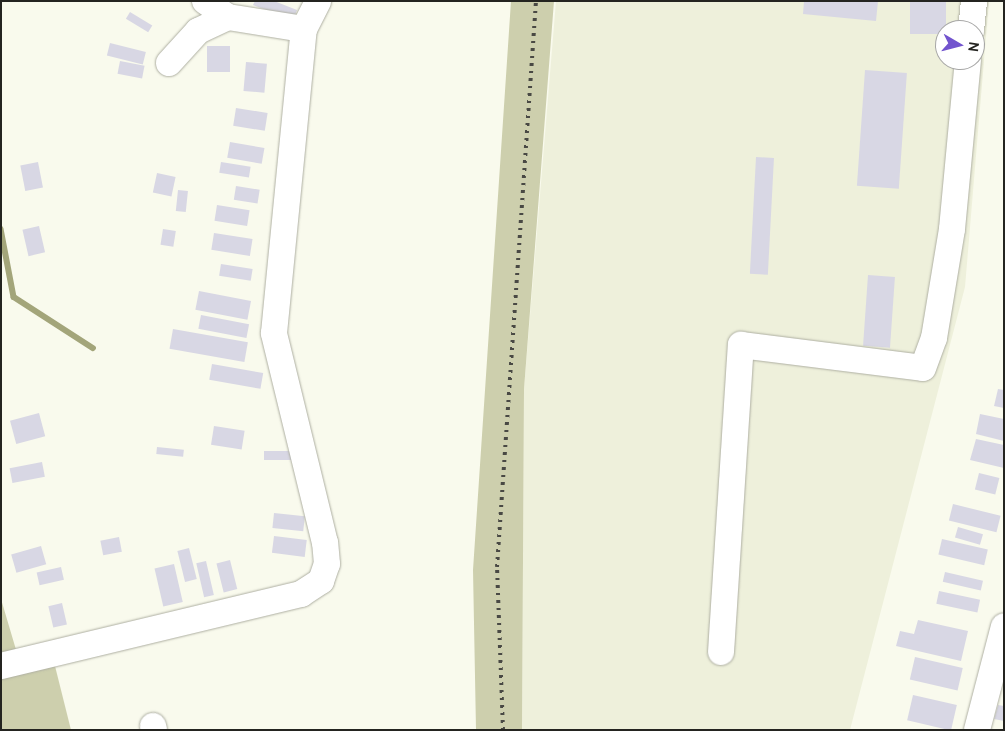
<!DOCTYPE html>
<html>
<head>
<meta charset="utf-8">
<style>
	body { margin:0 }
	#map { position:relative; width:1005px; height:731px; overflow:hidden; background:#f9faed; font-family:Cabin,sans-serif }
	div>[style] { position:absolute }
	.built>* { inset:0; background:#eef0db }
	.green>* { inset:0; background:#cdcfad }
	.stream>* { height:5.5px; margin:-2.75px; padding:0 2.75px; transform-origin:2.75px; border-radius:2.75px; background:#a3a57a }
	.building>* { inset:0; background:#d8d7e4; transform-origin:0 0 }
	.roads { filter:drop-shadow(0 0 1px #aeafa2) drop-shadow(0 0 1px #aeafa2) }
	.minor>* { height:26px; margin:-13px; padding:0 13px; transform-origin:13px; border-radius:13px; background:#fff }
	.rail>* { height:4px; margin-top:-2px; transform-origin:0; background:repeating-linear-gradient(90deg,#494944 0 2.5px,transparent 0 7.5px) }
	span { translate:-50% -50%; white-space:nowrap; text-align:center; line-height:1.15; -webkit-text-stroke:4px #fff; paint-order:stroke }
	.frame { position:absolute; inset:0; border:2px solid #242420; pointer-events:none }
	.north { position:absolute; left:935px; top:20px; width:50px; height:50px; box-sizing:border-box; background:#fff; border:1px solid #a7a7a6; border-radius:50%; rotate:98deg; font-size:14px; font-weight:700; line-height:20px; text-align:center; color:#242420 }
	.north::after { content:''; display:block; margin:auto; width:18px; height:22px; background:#7254ce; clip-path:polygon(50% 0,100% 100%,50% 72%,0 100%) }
</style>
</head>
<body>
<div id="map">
	<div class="built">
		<div style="clip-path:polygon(evenodd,556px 1px,989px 1px,965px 287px,850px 730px,522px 730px,524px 389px,556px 1px,945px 30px,975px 30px,975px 60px,945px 60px,945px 30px)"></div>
	</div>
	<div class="green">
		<div style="clip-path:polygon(511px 1px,554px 1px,524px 389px,522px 730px,476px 730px,473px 570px)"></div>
		<div style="clip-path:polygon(1px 599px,22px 670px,54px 662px,71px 730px,1px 730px)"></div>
	</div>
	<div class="stream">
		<div style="left:1px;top:229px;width:69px;rotate:79.2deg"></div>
		<div style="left:14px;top:297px;width:94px;rotate:32.8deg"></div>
	</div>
	<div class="building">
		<div style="clip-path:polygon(255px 1px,274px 1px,297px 10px,293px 20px,253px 5px)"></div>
		<div style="clip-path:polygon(804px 1px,878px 1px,876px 21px,803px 14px)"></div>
		<div style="left:910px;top:1px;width:36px;height:33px"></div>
		<div style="left:130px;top:12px;width:26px;height:8px;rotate:31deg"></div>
		<div style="left:110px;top:43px;width:37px;height:13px;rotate:14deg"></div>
		<div style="left:207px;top:46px;width:23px;height:26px"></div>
		<div style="left:120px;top:61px;width:25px;height:13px;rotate:11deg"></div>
		<div style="left:246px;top:62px;width:21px;height:29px;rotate:5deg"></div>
		<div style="left:865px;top:70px;width:42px;height:116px;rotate:4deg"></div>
		<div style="left:236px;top:108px;width:32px;height:18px;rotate:9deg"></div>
		<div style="left:230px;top:142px;width:35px;height:16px;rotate:10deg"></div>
		<div style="left:756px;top:157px;width:18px;height:117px;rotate:3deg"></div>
		<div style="left:38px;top:162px;width:26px;height:18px;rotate:79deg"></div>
		<div style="left:221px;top:162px;width:30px;height:11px;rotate:9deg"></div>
		<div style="left:157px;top:173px;width:19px;height:20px;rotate:12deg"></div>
		<div style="left:236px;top:186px;width:24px;height:14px;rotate:9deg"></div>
		<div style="left:178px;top:190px;width:10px;height:21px;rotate:6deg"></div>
		<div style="left:217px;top:205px;width:33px;height:16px;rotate:9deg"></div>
		<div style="left:39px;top:226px;width:27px;height:17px;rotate:77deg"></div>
		<div style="left:163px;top:229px;width:13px;height:16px;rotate:9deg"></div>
		<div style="left:214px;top:233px;width:39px;height:17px;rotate:9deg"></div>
		<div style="left:221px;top:264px;width:32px;height:12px;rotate:9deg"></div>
		<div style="left:868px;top:275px;width:27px;height:71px;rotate:4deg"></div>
		<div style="left:199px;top:291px;width:53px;height:19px;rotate:11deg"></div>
		<div style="left:201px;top:315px;width:49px;height:14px;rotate:11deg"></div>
		<div style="left:173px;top:329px;width:76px;height:20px;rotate:10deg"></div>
		<div style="left:212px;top:364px;width:52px;height:16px;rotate:10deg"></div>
		<div style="clip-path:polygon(998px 389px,1004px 390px,1004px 408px,994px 406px)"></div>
		<div style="left:39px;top:413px;width:24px;height:30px;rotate:75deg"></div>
		<div style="clip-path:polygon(980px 414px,1004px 419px,1004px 441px,976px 434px)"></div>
		<div style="left:214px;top:426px;width:31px;height:19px;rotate:9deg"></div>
		<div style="clip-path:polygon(976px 439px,1004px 445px,1004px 468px,970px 460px)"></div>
		<div style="left:157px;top:447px;width:27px;height:7px;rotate:6deg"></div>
		<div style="left:264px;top:451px;width:27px;height:9px"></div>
		<div style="left:42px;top:462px;width:15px;height:33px;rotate:79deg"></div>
		<div style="left:979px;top:473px;width:21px;height:17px;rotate:14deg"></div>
		<div style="left:953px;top:504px;width:49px;height:17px;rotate:14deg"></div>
		<div style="left:274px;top:513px;width:31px;height:15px;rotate:6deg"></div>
		<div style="left:958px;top:527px;width:26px;height:11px;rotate:16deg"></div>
		<div style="left:274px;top:536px;width:33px;height:17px;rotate:7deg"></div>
		<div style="left:119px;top:537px;width:15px;height:19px;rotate:79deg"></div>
		<div style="left:942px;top:539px;width:47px;height:16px;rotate:13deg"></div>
		<div style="left:41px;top:546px;width:19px;height:31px;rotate:74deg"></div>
		<div style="left:189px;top:548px;width:32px;height:12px;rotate:76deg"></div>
		<div style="left:230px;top:560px;width:30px;height:14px;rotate:76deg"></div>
		<div style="left:206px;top:561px;width:35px;height:10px;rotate:77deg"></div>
		<div style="left:174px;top:564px;width:39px;height:20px;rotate:77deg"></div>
		<div style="left:61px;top:567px;width:13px;height:25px;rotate:77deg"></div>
		<div style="left:945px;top:572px;width:39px;height:10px;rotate:13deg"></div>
		<div style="left:939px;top:591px;width:42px;height:13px;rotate:12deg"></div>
		<div style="left:62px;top:603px;width:22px;height:14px;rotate:77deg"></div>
		<div style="clip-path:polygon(918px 620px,968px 631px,961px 661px,896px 646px,900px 631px,914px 634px)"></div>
		<div style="left:915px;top:657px;width:49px;height:23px;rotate:13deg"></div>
		<div style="left:913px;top:695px;width:45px;height:26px;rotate:13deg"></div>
		<div style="clip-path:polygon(998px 705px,1004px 706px,1004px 721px,994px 719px)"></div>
	</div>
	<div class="roads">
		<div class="minor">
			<div style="left:205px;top:1px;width:28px;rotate:35deg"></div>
			<div style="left:228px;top:17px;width:77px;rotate:9deg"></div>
			<div style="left:971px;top:30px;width:29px;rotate:-84deg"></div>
			<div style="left:169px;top:63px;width:43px;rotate:-47.8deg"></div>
			<div style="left:198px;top:31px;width:33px;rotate:-25deg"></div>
			<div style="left:721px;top:652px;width:308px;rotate:-86.3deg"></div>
			<div style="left:741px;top:345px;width:183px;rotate:7.2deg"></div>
			<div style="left:923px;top:368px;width:32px;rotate:-70deg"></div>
			<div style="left:934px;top:338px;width:110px;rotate:-80.6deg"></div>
			<div style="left:952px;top:229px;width:170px;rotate:-84.6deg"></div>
			<div style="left:1px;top:666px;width:309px;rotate:-13.5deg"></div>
			<div style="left:301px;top:594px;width:24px;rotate:-33deg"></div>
			<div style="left:321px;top:581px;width:18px;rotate:-71deg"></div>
			<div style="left:327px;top:564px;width:21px;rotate:-95deg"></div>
			<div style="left:325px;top:543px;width:216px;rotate:-103.7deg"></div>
			<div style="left:274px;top:333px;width:305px;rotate:-84.4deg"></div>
			<div style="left:304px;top:29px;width:31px;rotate:-63deg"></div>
			<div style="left:153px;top:726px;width:4px;rotate:76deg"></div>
			<div style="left:977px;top:730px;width:107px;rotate:-75.4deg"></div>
		</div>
	</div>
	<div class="rail">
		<div style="left:503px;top:730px;width:163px;rotate:-92.1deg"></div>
		<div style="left:497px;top:567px;width:567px;rotate:-86.06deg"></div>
	</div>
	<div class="frame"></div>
	<div class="north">N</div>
</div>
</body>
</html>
